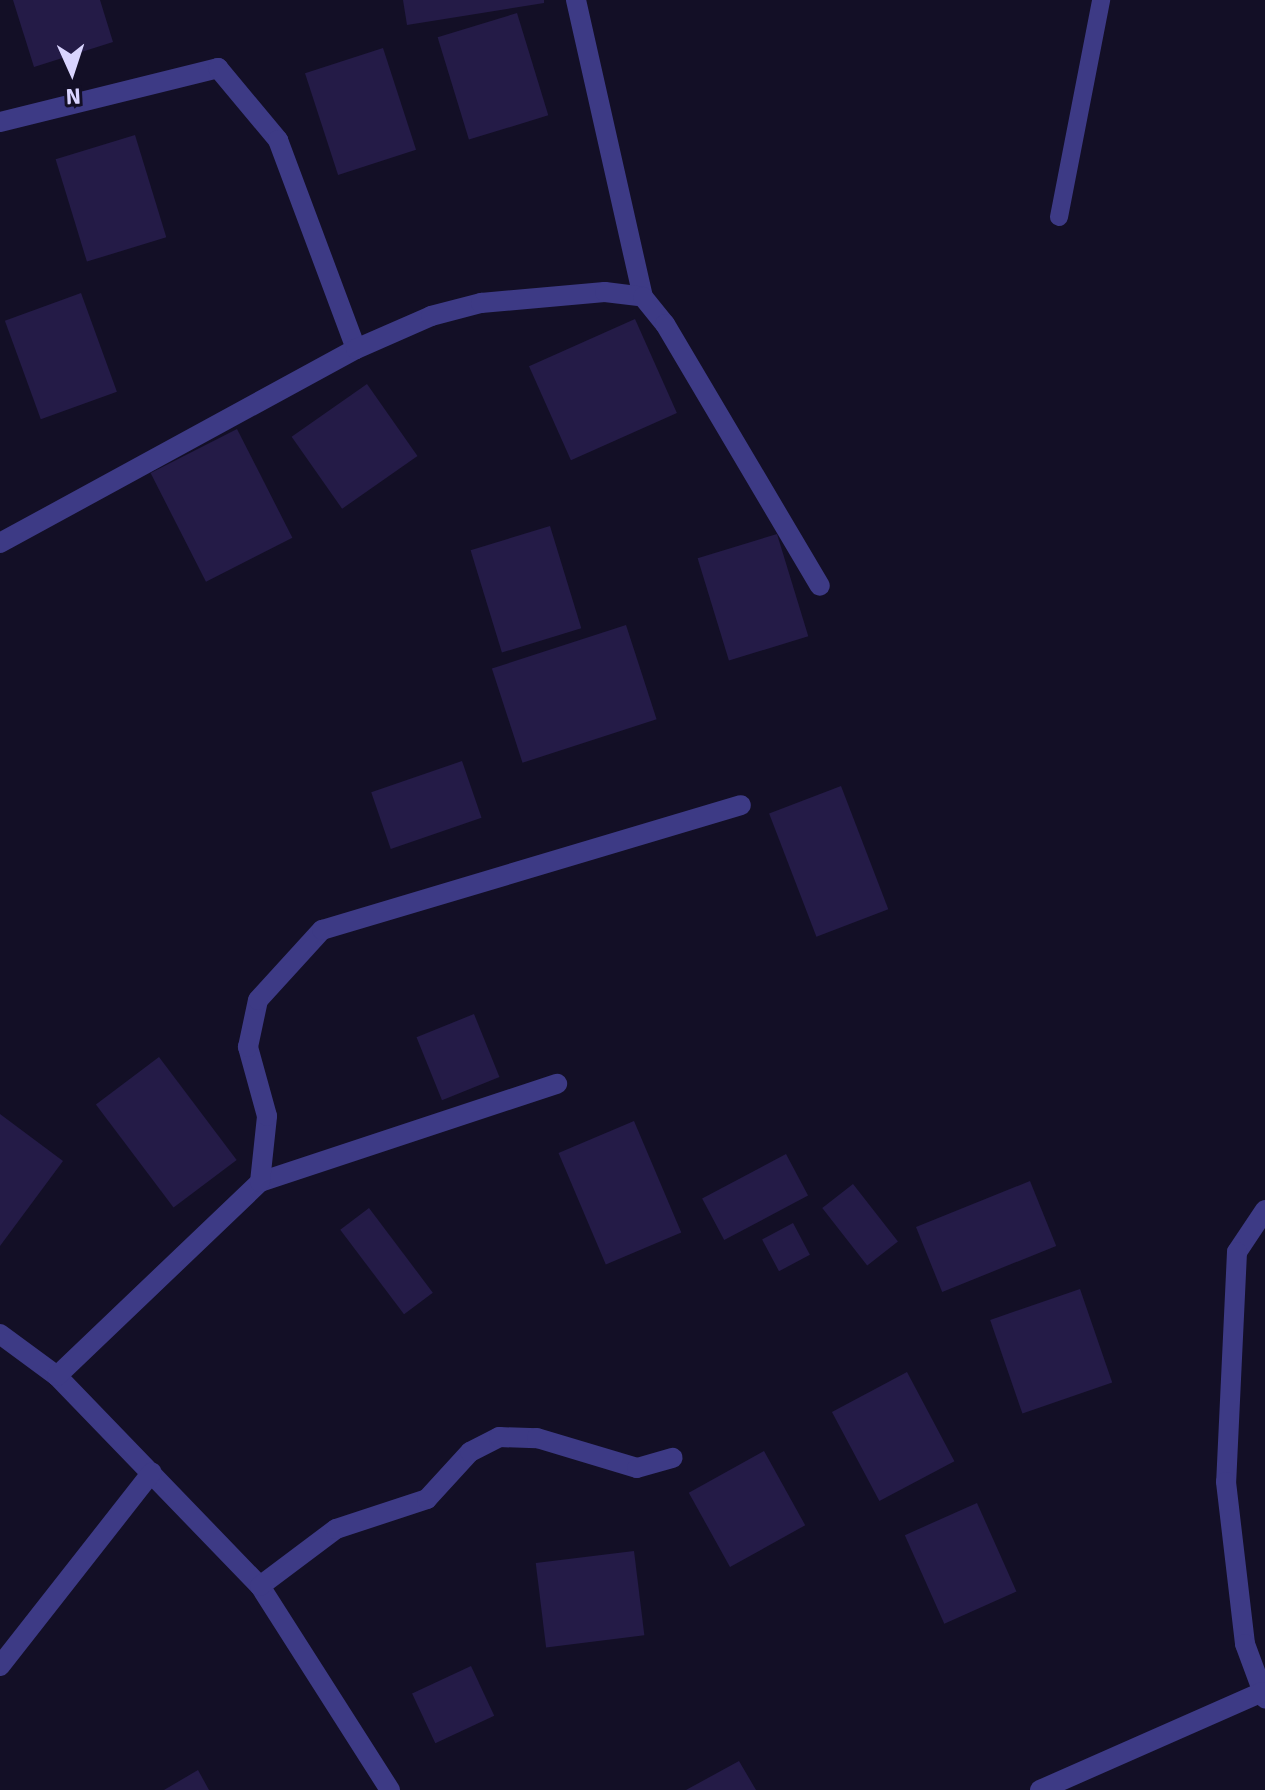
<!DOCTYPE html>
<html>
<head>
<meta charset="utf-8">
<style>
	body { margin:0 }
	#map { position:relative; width:1265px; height:1790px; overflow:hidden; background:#130f26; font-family:Signika,sans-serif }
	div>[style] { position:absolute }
	.building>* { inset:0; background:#241b47; transform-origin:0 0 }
	.service>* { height:18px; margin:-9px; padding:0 9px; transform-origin:9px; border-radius:9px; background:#3d3a85 }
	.minor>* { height:20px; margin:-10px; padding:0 10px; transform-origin:10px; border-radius:10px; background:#3d3a85 }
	span { translate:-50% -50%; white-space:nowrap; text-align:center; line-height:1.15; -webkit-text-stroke:6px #130f26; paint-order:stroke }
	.north { position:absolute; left:32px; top:32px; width:80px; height:80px; -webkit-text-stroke:6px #130f26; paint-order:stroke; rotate:177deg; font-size:22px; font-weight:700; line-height:32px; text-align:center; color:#d9d4ff }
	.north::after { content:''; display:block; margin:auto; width:28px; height:36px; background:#d9d4ff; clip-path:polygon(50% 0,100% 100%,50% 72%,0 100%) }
</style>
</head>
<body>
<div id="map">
	<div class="building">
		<div style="clip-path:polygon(13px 0,100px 0,113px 42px,34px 67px)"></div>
		<div style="clip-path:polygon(403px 0,544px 0,544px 3px,407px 25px)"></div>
		<div style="left:517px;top:13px;width:107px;height:83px;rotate:73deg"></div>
		<div style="left:383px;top:48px;width:107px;height:82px;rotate:72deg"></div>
		<div style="left:135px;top:135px;width:107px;height:83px;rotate:73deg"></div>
		<div style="left:81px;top:293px;width:105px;height:81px;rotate:70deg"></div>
		<div style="left:635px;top:319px;width:103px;height:116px;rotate:66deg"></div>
		<div style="left:367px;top:384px;width:88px;height:92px;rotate:55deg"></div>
		<div style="left:237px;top:429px;width:122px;height:97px;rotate:63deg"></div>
		<div style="left:550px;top:526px;width:107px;height:83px;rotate:73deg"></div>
		<div style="left:777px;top:534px;width:107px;height:83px;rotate:73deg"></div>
		<div style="left:626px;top:625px;width:99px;height:141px;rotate:72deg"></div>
		<div style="left:462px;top:761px;width:60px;height:96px;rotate:71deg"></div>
		<div style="left:841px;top:786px;width:132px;height:77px;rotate:69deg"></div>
		<div style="left:474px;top:1014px;width:68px;height:62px;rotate:68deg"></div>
		<div style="left:159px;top:1057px;width:129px;height:79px;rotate:53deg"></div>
		<div style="clip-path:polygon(0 1114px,63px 1161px,0 1246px)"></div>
		<div style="left:634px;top:1121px;width:121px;height:82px;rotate:67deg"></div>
		<div style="left:786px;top:1154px;width:47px;height:95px;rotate:62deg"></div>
		<div style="left:1030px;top:1181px;width:70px;height:123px;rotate:68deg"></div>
		<div style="left:853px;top:1184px;width:73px;height:39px;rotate:52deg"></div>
		<div style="left:369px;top:1208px;width:106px;height:36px;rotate:53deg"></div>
		<div style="left:793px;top:1223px;width:36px;height:35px;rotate:62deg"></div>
		<div style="left:1080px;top:1289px;width:99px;height:95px;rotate:71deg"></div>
		<div style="left:907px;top:1372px;width:101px;height:85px;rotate:62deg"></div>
		<div style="left:764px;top:1451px;width:85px;height:86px;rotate:61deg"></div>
		<div style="left:977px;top:1503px;width:97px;height:79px;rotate:66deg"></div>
		<div style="left:634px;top:1551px;width:85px;height:99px;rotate:83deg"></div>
		<div style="left:471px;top:1666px;width:55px;height:65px;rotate:65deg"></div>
		<div style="clip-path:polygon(739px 1761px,756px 1790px,686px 1790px)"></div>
		<div style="clip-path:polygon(198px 1770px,209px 1790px,164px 1790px)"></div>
	</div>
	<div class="service">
		<div style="left:1059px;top:217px;width:221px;rotate:-79deg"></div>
	</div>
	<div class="minor">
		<div style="left:576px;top:0;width:304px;rotate:77.3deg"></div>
		<div style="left:0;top:122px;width:225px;rotate:-13.9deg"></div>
		<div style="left:218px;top:68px;width:94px;rotate:50.2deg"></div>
		<div style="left:278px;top:140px;width:223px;rotate:69.5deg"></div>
		<div style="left:0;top:543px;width:405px;rotate:-28.6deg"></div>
		<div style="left:356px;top:349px;width:82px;rotate:-23.7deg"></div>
		<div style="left:431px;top:316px;width:52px;rotate:-14.6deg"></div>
		<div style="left:481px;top:303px;width:124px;rotate:-5.1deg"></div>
		<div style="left:605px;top:292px;width:38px;rotate:7deg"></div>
		<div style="left:643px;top:297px;width:35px;rotate:51deg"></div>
		<div style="left:665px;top:324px;width:304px;rotate:59.4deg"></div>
		<div style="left:260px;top:1182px;width:313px;rotate:-18.3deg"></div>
		<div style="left:1265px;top:1210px;width:50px;rotate:123.7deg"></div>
		<div style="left:1237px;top:1252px;width:230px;rotate:92.7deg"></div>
		<div style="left:1226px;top:1482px;width:163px;rotate:83.3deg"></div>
		<div style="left:1245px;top:1644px;width:58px;rotate:69.7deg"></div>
		<div style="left:0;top:1334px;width:71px;rotate:36.4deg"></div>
		<div style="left:57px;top:1376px;width:292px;rotate:46deg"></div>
		<div style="left:260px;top:1586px;width:242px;rotate:57.5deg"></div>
		<div style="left:57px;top:1376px;width:281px;rotate:-43.7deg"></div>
		<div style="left:260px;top:1182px;width:66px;rotate:-83.9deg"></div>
		<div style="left:267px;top:1116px;width:72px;rotate:-105.4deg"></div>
		<div style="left:248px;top:1047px;width:48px;rotate:-78deg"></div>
		<div style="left:258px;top:1000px;width:95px;rotate:-47.6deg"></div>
		<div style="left:322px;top:930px;width:437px;rotate:-16.6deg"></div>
		<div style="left:260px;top:1586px;width:95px;rotate:-36.9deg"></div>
		<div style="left:336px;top:1529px;width:96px;rotate:-18.2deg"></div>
		<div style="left:427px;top:1499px;width:64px;rotate:-47.5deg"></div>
		<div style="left:470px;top:1452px;width:33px;rotate:-27deg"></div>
		<div style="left:499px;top:1437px;width:38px;rotate:2deg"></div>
		<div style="left:537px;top:1438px;width:104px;rotate:16.7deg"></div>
		<div style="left:637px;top:1468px;width:37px;rotate:-16deg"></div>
		<div style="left:0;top:1666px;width:246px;rotate:-51.9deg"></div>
		<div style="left:1040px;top:1790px;width:243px;rotate:-23.8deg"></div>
	</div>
	<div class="north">N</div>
</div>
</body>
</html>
